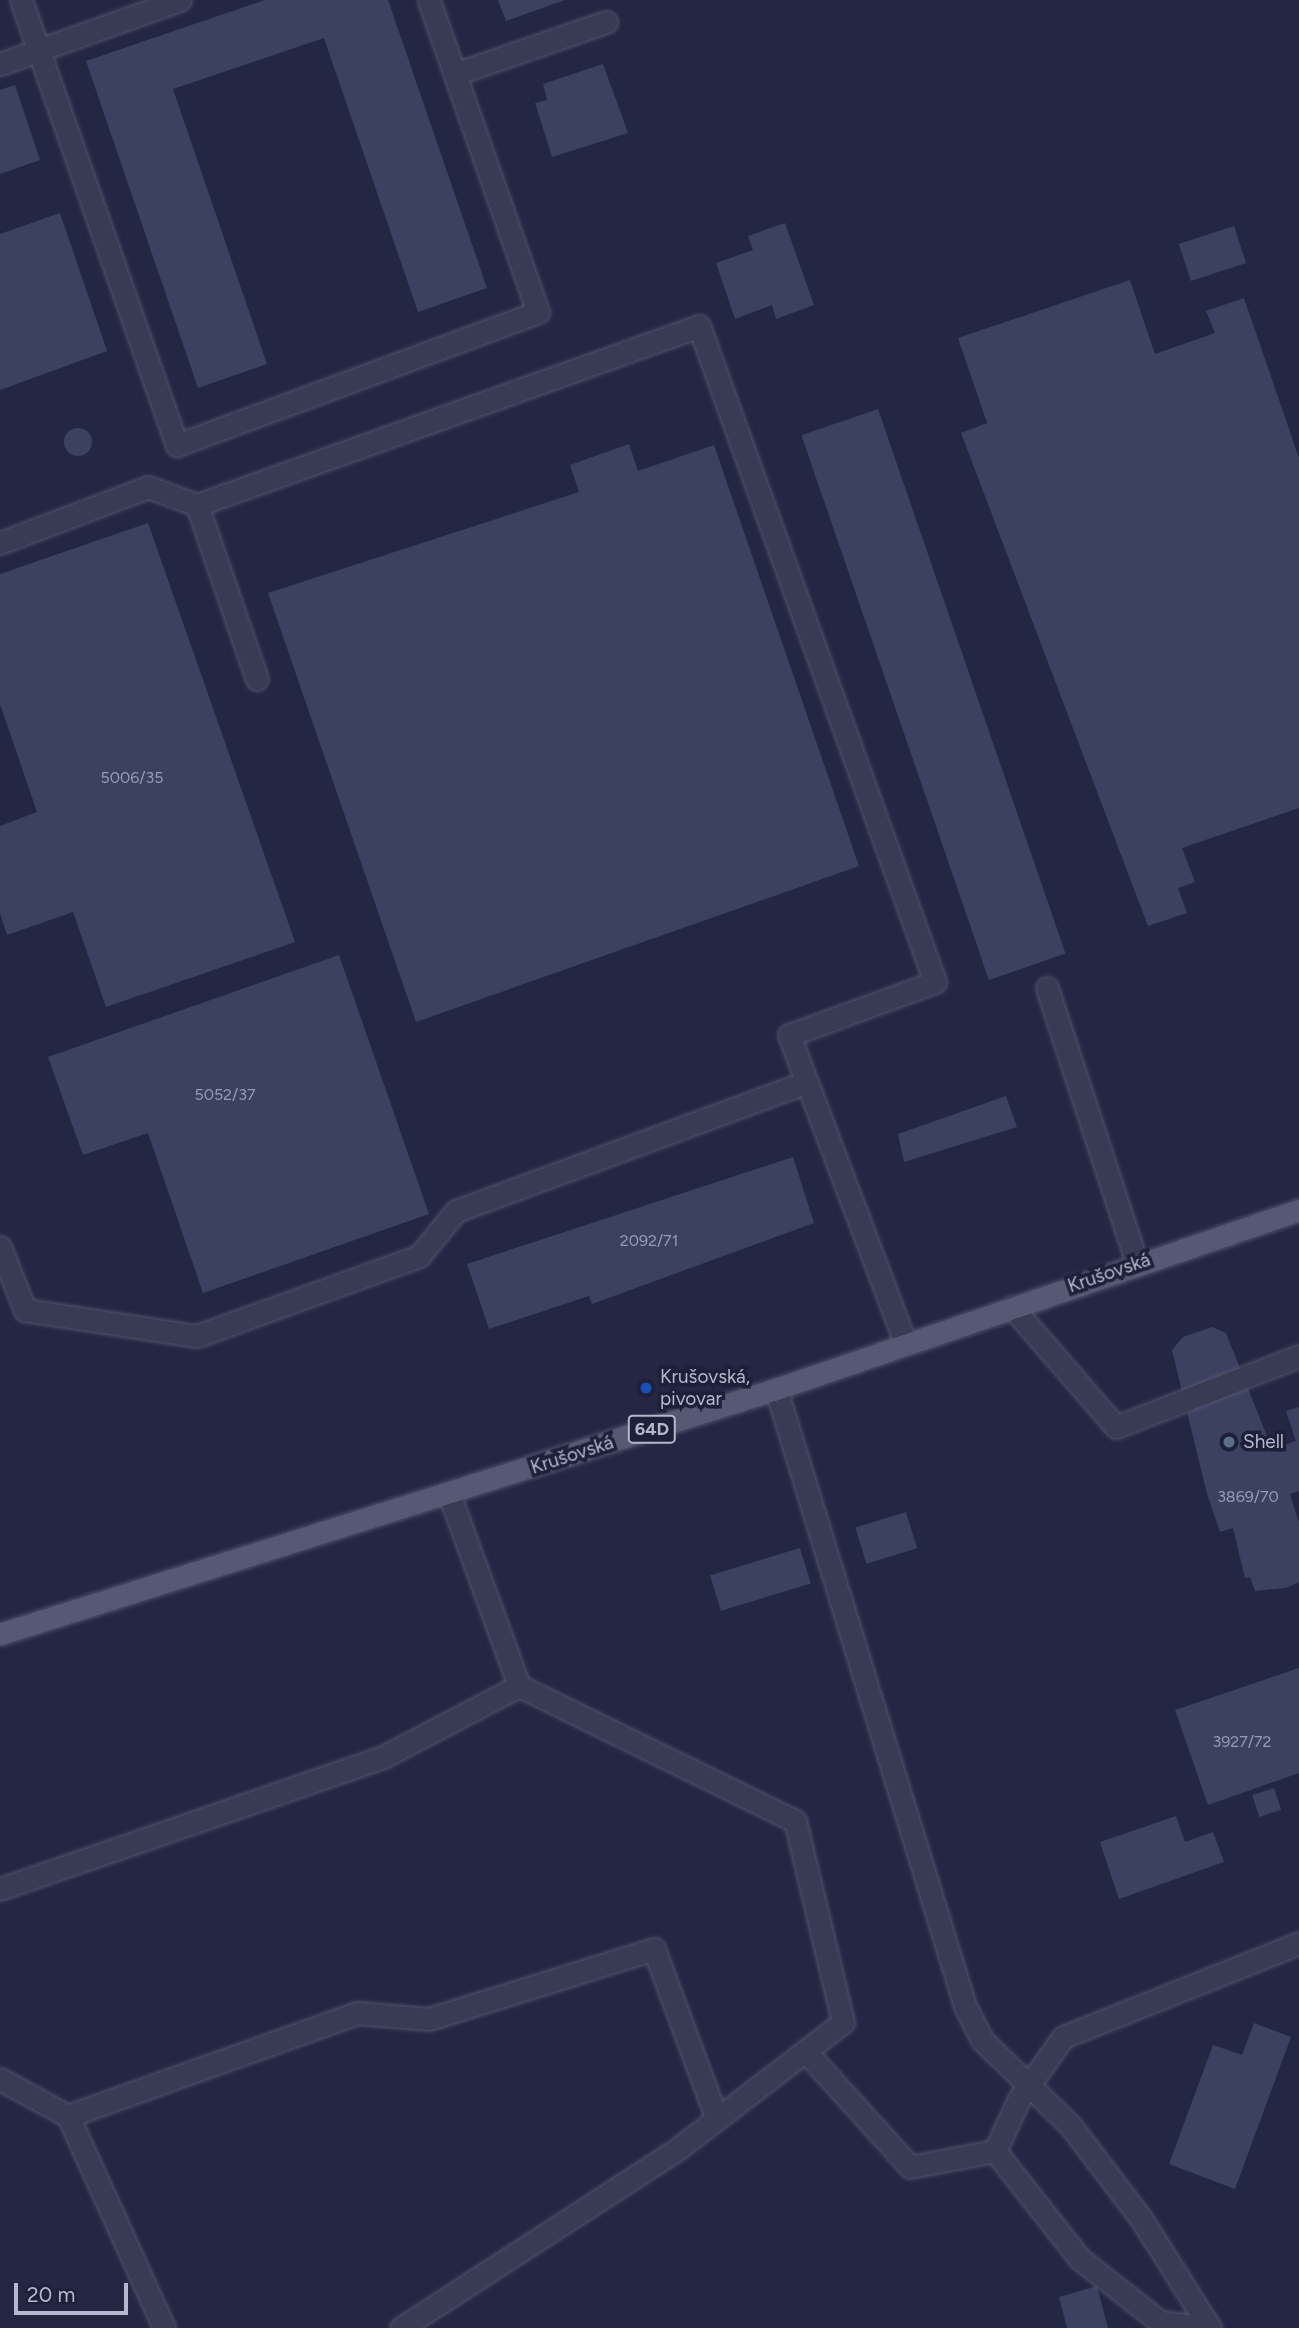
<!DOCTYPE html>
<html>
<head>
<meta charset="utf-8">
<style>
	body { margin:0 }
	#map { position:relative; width:1299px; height:2328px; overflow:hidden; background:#242744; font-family:Figtree,sans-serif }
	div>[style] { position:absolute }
	.building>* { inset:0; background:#3d4161; transform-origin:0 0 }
	.round { border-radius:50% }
	.roads { filter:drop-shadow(0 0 2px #51536a) drop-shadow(0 0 2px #51536a) }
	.service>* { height:21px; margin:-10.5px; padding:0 10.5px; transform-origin:10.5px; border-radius:10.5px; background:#383b53 }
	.primary>* { height:21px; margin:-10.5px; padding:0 10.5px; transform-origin:10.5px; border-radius:10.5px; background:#565973 }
	.dots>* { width:19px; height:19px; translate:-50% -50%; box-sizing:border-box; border:4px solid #1d2038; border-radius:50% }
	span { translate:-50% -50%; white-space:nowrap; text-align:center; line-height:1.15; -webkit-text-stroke:7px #1d2038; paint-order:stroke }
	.number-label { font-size:16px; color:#989ab2 }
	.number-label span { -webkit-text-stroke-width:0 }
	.shield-label span { padding:2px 5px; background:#1d2038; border:2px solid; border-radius:5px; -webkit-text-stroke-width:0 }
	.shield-label { font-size:18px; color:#b6b7cd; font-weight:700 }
	.street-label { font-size:19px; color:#b6b7cd }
	.poi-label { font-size:19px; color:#b6b7cd }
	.left { translate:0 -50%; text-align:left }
	.scale { position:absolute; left:14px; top:2283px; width:114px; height:32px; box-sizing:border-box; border:4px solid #b6b7cd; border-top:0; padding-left:9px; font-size:21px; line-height:24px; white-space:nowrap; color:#b6b7cd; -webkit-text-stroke:5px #1d2038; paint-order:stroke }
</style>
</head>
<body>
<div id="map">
	<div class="building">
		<div style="clip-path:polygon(265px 0,388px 0,487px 288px,418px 312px,324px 38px,173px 89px,267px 364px,198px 388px,86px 61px)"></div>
		<div style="clip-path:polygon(498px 0,565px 0,506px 21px)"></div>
		<div style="clip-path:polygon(603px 64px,628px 133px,552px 157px,535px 103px,547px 100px,543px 84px)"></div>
		<div style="clip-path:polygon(15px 85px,40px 160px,0 174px,0 90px)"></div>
		<div style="clip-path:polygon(60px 213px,107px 351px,0 390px,0 234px)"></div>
		<div style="clip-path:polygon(785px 223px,814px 305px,776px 319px,772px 305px,735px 319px,716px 263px,753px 250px,748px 236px)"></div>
		<div style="left:1234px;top:226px;width:39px;height:58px;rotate:72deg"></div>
		<div style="clip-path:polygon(1130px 280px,1155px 354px,1215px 333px,1206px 311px,1244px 298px,1299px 458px,1299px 808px,1182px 848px,1195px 882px,1178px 888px,1187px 913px,1148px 926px,961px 433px,987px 423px,958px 338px)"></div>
		<div style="left:878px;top:409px;width:576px;height:81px;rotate:71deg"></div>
		<div class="round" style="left:64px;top:428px;width:28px;height:28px"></div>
		<div style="clip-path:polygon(629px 444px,638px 471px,714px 445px,859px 866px,416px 1022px,268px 593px,579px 492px,570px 465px)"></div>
		<div style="clip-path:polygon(148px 523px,295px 942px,106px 1007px,73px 912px,7px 935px,0 913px,0 826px,37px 812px,0 704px,0 574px)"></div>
		<div style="clip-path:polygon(339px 955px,429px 1214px,203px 1293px,148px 1133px,83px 1155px,48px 1057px)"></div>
		<div style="clip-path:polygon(1006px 1096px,1017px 1127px,904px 1162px,898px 1134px)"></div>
		<div style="clip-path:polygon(793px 1157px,814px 1223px,592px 1304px,589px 1296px,489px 1329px,467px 1264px)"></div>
		<div style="clip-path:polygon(1212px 1327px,1226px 1333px,1272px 1449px,1296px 1441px,1286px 1411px,1299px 1407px,1299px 1491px,1290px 1494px,1299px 1523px,1299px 1582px,1286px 1588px,1255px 1591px,1250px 1577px,1245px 1578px,1233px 1528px,1220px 1532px,1207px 1494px,1172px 1350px,1183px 1337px)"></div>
		<div style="left:906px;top:1512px;width:38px;height:53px;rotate:73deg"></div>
		<div style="left:800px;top:1548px;width:37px;height:94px;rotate:73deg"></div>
		<div style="clip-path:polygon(1299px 1668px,1299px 1773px,1208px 1805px,1175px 1710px)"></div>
		<div style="left:1274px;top:1788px;width:23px;height:23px;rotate:72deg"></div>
		<div style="clip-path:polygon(1176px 1816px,1185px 1842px,1213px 1832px,1224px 1862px,1119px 1899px,1100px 1842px)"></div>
		<div style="clip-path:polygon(1254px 2023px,1291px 2037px,1235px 2189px,1169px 2164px,1213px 2045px,1242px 2055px)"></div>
		<div style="clip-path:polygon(1097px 2286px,1108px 2328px,1067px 2328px,1059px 2297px)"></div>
	</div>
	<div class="roads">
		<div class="service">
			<div style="left:21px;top:0;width:472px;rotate:70.7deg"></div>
			<div style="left:177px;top:445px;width:385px;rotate:-20.2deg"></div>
			<div style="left:538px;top:312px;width:330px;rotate:-109.3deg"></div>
			<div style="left:0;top:64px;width:191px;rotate:-19.6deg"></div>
			<div style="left:455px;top:74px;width:160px;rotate:-19deg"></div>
			<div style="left:197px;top:505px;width:184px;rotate:71deg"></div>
			<div style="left:0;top:543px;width:158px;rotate:-20.7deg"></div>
			<div style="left:148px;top:487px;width:52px;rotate:20.2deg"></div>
			<div style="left:197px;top:505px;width:533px;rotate:-19.62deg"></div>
			<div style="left:699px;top:326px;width:697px;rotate:70.21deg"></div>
			<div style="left:935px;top:982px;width:155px;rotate:160deg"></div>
			<div style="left:789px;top:1035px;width:330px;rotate:69.3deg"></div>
			<div style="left:1047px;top:988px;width:289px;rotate:71.9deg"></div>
			<div style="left:0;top:1247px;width:68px;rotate:68.4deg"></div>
			<div style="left:25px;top:1310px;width:174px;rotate:8.6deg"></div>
			<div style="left:197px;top:1336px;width:236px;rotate:-19.8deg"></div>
			<div style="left:419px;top:1256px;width:58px;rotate:-50.6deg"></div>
			<div style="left:456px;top:1211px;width:373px;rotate:-20.2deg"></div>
			<div style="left:1012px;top:1307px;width:159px;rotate:49.1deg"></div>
			<div style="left:1116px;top:1427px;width:196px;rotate:-21.2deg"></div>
			<div style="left:776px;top:1389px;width:645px;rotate:72.97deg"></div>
			<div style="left:965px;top:2006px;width:38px;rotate:63deg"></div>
			<div style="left:982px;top:2040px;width:122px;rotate:44deg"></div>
			<div style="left:1070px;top:2125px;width:119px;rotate:52.8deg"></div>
			<div style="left:1142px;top:2220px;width:128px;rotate:57.8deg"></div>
			<div style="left:0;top:1889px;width:405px;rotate:-19deg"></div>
			<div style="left:383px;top:1757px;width:153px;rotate:-27.6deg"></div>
			<div style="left:519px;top:1686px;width:204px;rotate:-110deg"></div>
			<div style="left:805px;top:2051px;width:156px;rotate:47.8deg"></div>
			<div style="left:910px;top:2167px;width:86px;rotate:-10.7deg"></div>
			<div style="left:995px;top:2151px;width:57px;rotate:-65.2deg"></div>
			<div style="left:1019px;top:2099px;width:76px;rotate:-54.6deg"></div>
			<div style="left:1063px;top:2037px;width:254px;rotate:-21.7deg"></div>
			<div style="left:0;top:2079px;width:77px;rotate:28.6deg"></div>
			<div style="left:68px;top:2116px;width:233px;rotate:65.6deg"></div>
			<div style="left:68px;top:2116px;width:307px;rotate:-19.6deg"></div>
			<div style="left:357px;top:2013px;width:72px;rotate:4.8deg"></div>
			<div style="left:429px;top:2019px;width:236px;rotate:-17.3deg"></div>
			<div style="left:654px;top:1949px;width:181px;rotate:69.7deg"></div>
			<div style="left:995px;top:2151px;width:137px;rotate:51.8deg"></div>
			<div style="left:1080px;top:2259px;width:102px;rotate:38.2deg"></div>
			<div style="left:1160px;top:2322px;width:48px;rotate:7.1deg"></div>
			<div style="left:401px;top:2328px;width:326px;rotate:-32.9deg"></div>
			<div style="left:675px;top:2151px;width:212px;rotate:-37.5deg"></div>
			<div style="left:843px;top:2022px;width:207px;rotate:-103.4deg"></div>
			<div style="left:795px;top:1821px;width:307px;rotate:-153.9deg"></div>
		</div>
		<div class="primary">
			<div style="left:0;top:1634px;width:814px;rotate:-17.52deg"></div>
			<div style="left:776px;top:1389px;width:553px;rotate:-18.89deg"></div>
		</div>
	</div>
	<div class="dots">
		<div style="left:646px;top:1388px;background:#1a4fb4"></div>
		<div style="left:1229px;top:1442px;background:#5c6f8a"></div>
	</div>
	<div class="number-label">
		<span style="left:132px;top:778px">5006/35</span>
		<span style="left:225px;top:1095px">5052/37</span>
		<span style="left:649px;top:1241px">2092/71</span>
		<span style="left:1248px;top:1497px">3869/70</span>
		<span style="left:1242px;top:1742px">3927/72</span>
	</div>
	<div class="shield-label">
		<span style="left:652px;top:1429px">64D</span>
	</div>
	<div class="street-label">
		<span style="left:1109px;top:1273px;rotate:-19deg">Krušovská</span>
		<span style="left:572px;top:1455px;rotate:-18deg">Krušovská</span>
	</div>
	<div class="poi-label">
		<span class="left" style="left:660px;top:1388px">Krušovská,<br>pivovar</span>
		<span class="left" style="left:1243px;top:1442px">Shell</span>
	</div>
	<div class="scale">20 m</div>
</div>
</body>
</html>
